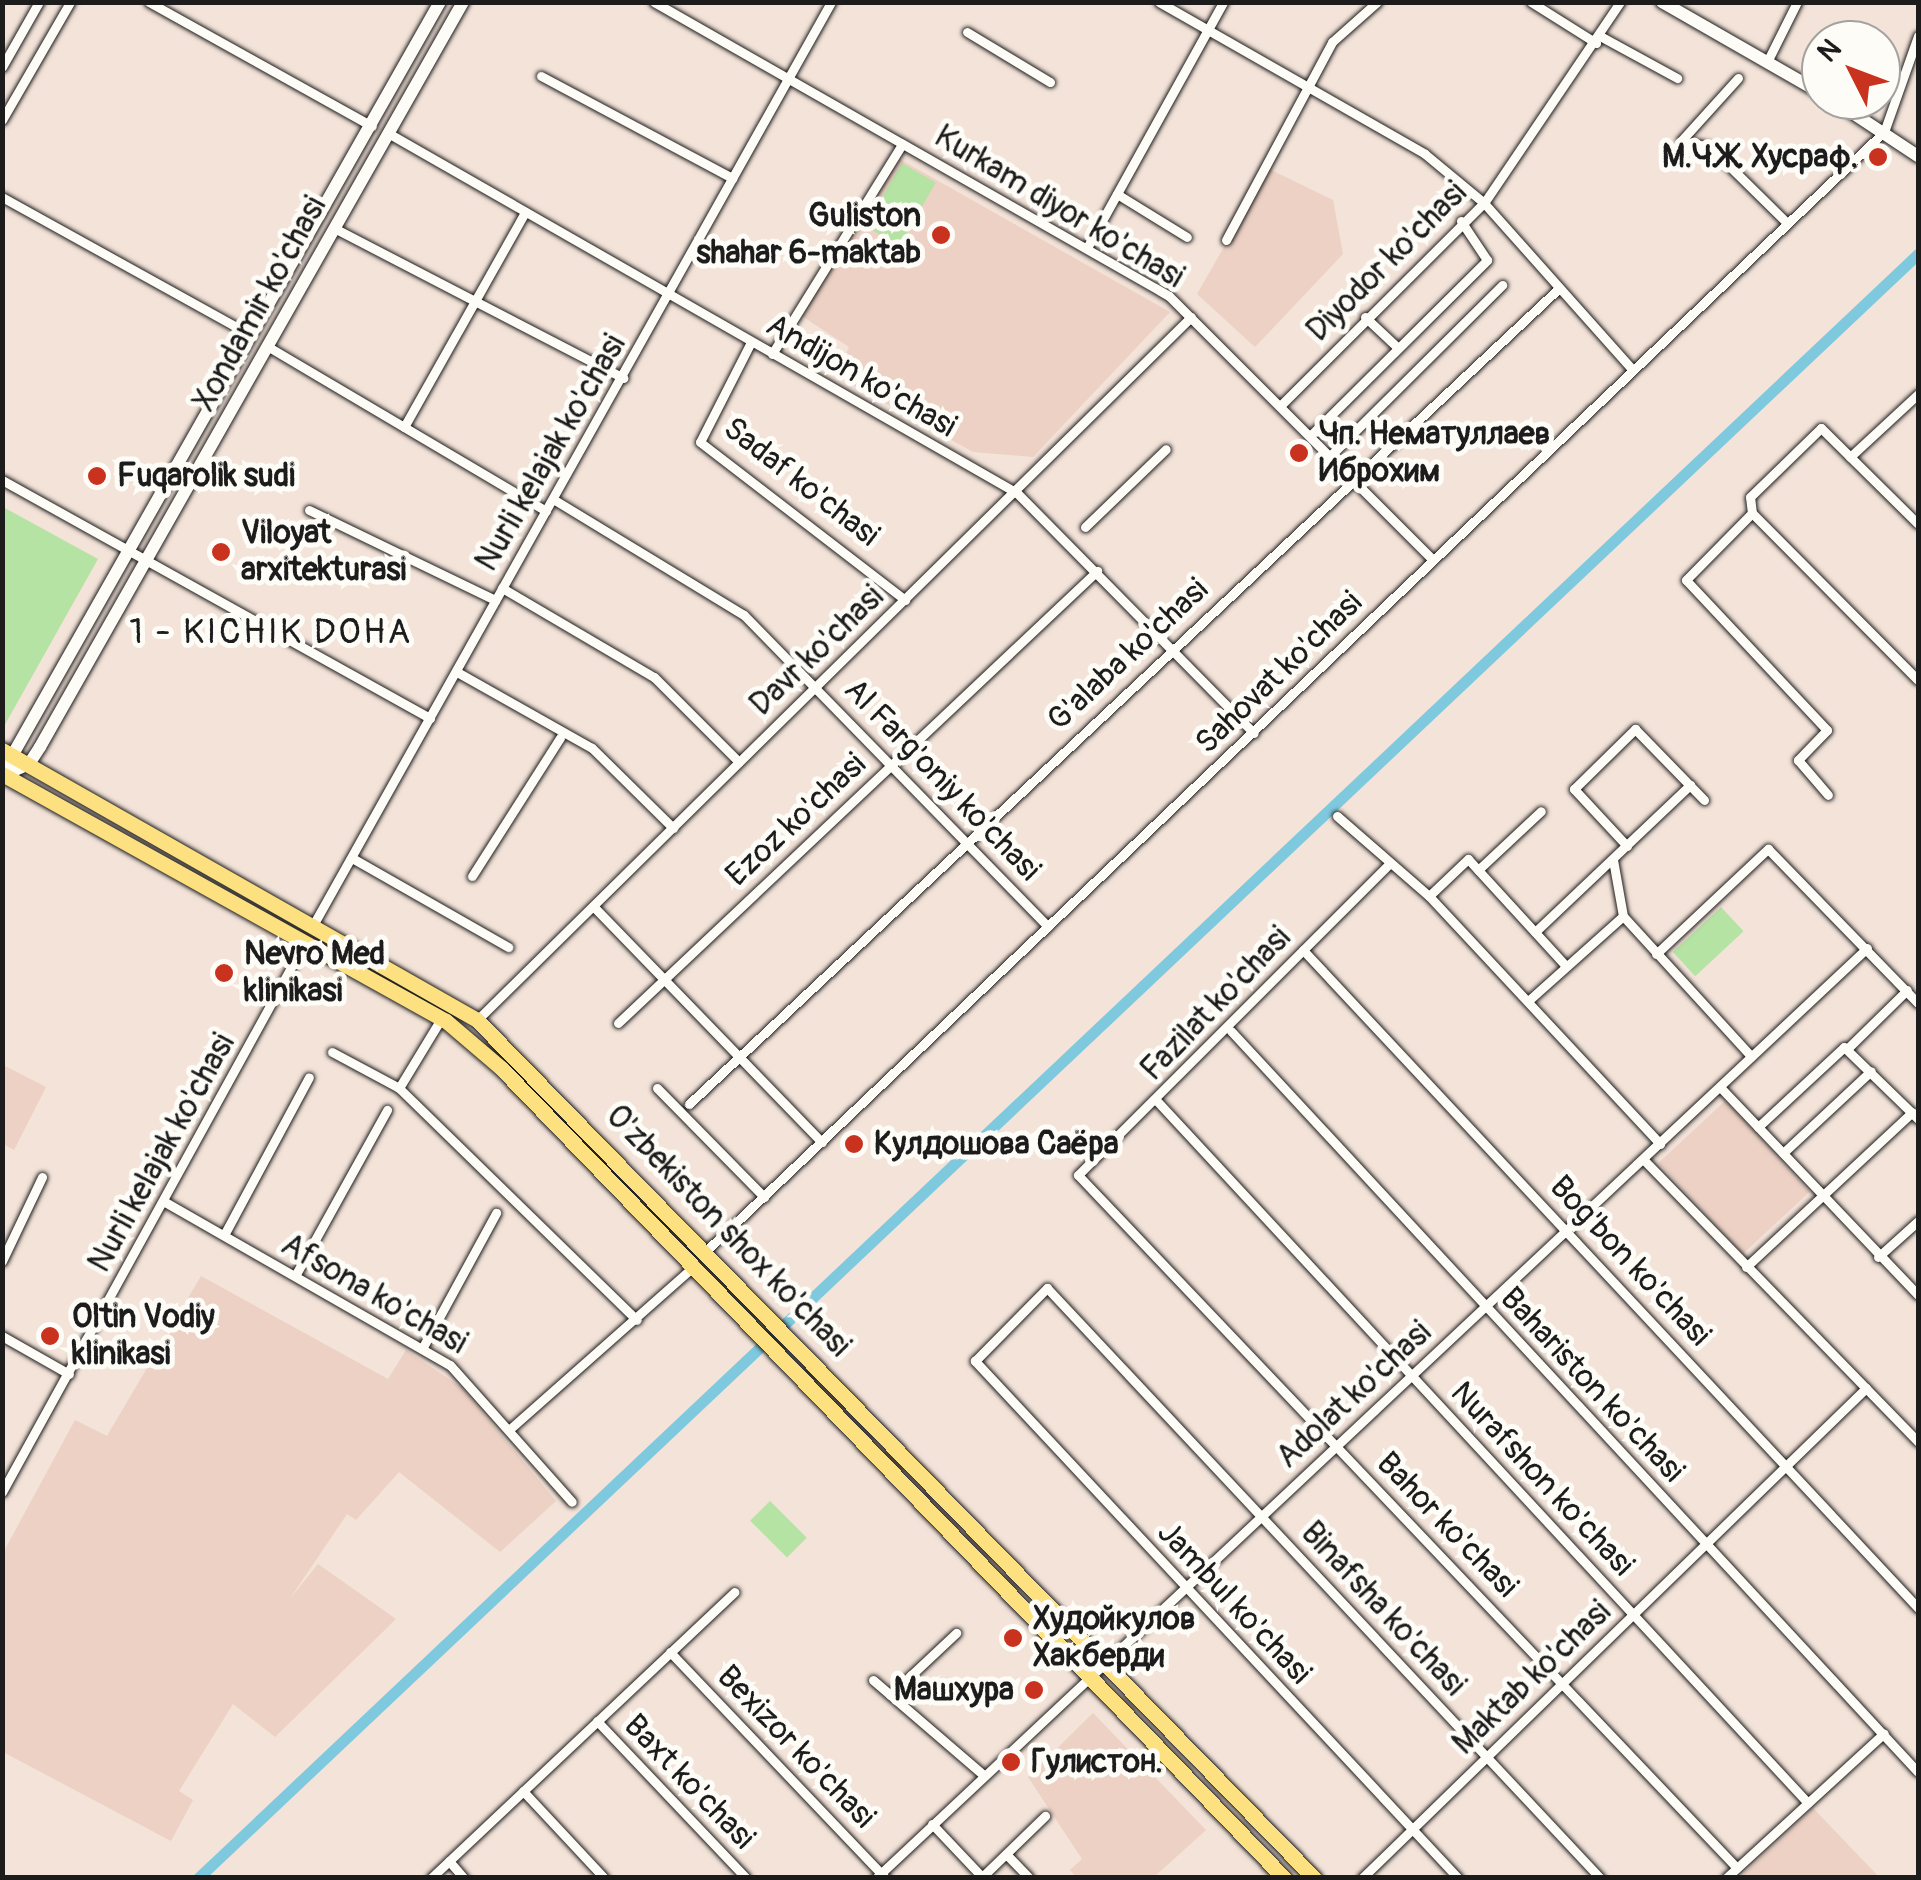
<!DOCTYPE html>
<html>
<head>
<meta charset="utf-8">
<style>
	body { margin:0 }
	#map { position:relative; width:1921px; height:1880px; overflow:hidden; background:#f3e3d9; font-family:Pangolin,sans-serif }
	div>[style] { position:absolute }
	.built>* { inset:0; background:#ecd1c4; transform-origin:0 0 }
	.green>* { inset:0; background:#b4e3a3; transform-origin:0 0 }
	.canal>* { height:11px; margin:-5.5px; padding:0 5.5px; transform-origin:5.5px; border-radius:5.5px; background:#7ec9de }
	.roads { filter:drop-shadow(0 0 2px #1c1c1c) drop-shadow(0 0 2px #1c1c1c) }
	.street>* { height:9px; margin:-4.5px; padding:0 4.5px; transform-origin:4.5px; border-radius:4.5px; background:#fdfcf7 }
	.secondary>* { height:12px; margin:-6px; padding:0 6px; transform-origin:6px; border-radius:6px; background:#fdfcf7 }
	.primary>* { height:15px; margin:-7.5px; padding:0 7.5px; transform-origin:7.5px; border-radius:7.5px; background:#fde080 }
	.dots>* { width:28px; height:28px; translate:-50% -50%; box-sizing:border-box; border:5px solid #fdfcf7; border-radius:50% }
	span { translate:-50% -50%; white-space:nowrap; text-align:center; line-height:1.15; -webkit-text-stroke:10px #fdfcf7; paint-order:stroke }
	.poi-label { font-size:32px; color:#1c1c1c; font-weight:700 }
	.right { translate:-100% -50%; text-align:right }
	.left { translate:0 -50%; text-align:left }
	.street-label { font-size:32px; color:#1c1c1c }
	.neighbourhood-label { font-size:35px; color:#1c1c1c; letter-spacing:2.5px }
	.frame { position:absolute; inset:0; border:5px solid #1c1c1c; pointer-events:none }
	.north { position:absolute; left:1801px; top:20px; width:100px; height:100px; box-sizing:border-box; background:#fdfcf7; border:2px solid #a3a29f; border-radius:50%; rotate:312deg; font-size:28px; font-weight:700; line-height:40px; text-align:center; color:#1c1c1c }
	.north::after { content:''; display:block; margin:auto; width:35px; height:45px; background:#c8321e; clip-path:polygon(50% 0,100% 100%,50% 72%,0 100%) }
</style>
</head>
<body>
<div id="map">
	<div class="built">
		<div style="clip-path:polygon(896px 157px,1170px 312px,1033px 457px,973px 452px,835px 375px,849px 347px,799px 314px)"></div>
		<div style="clip-path:polygon(1269px 169px,1333px 200px,1343px 254px,1255px 347px,1197px 294px)"></div>
		<div style="clip-path:polygon(3px 1065px,46px 1087px,14px 1150px,3px 1144px)"></div>
		<div style="left:1725px;top:1101px;width:124px;height:91px;rotate:47deg"></div>
		<div style="clip-path:polygon(201px 1276px,388px 1379px,406px 1350px,462px 1388px,556px 1501px,500px 1552px,399px 1472px,356px 1520px,347px 1514px,289px 1600px,318px 1564px,396px 1619px,275px 1737px,233px 1704px,179px 1791px,193px 1800px,171px 1841px,3px 1752px,3px 1553px,75px 1420px,107px 1436px)"></div>
		<div style="clip-path:polygon(1093px 1713px,1206px 1830px,1154px 1877px,1076px 1877px,1070px 1870px,1082px 1859px,1028px 1777px)"></div>
		<div style="clip-path:polygon(1813px 1808px,1879px 1877px,1740px 1877px)"></div>
	</div>
	<div class="green">
		<div style="left:902px;top:163px;width:39px;height:73px;rotate:30deg"></div>
		<div style="clip-path:polygon(3px 507px,98px 559px,3px 728px)"></div>
		<div style="left:1721px;top:907px;width:33px;height:66px;rotate:47deg"></div>
		<div style="left:770px;top:1501px;width:52px;height:28px;rotate:45deg"></div>
	</div>
	<div class="canal">
		<div style="left:198px;top:1878px;width:2366px;rotate:-43.36deg"></div>
	</div>
	<div class="roads">
		<div class="street">
			<div style="left:149px;top:2px;width:255px;rotate:29.1deg"></div>
			<div style="left:654px;top:2px;width:593px;rotate:29.72deg"></div>
			<div style="left:1169px;top:296px;width:372px;rotate:45deg"></div>
			<div style="left:1159px;top:2px;width:306px;rotate:29.7deg"></div>
			<div style="left:1425px;top:154px;width:77px;rotate:39.7deg"></div>
			<div style="left:1484px;top:203px;width:221px;rotate:48.3deg"></div>
			<div style="left:1531px;top:2px;width:77px;rotate:32.2deg"></div>
			<div style="left:967px;top:32px;width:97px;rotate:31.1deg"></div>
			<div style="left:1600px;top:36px;width:88px;rotate:28.6deg"></div>
			<div style="left:1767px;top:62px;width:67px;rotate:-63.4deg"></div>
			<div style="left:2px;top:67px;width:75px;rotate:-60.4deg"></div>
			<div style="left:541px;top:76px;width:217px;rotate:28.1deg"></div>
			<div style="left:2px;top:120px;width:136px;rotate:-60deg"></div>
			<div style="left:388px;top:133px;width:725px;rotate:29.78deg"></div>
			<div style="left:1017px;top:493px;width:337px;rotate:45.4deg"></div>
			<div style="left:1681px;top:141px;width:30px;rotate:12deg"></div>
			<div style="left:1710px;top:147px;width:107px;rotate:44.6deg"></div>
			<div style="left:1681px;top:141px;width:85px;rotate:-47.9deg"></div>
			<div style="left:1117px;top:194px;width:82px;rotate:31.6deg"></div>
			<div style="left:2px;top:197px;width:285px;rotate:29deg"></div>
			<div style="left:334px;top:228px;width:326px;rotate:27.4deg"></div>
			<div style="left:1226px;top:240px;width:225px;rotate:-61.8deg"></div>
			<div style="left:1332px;top:42px;width:60px;rotate:-41.6deg"></div>
			<div style="left:1088px;top:246px;width:279px;rotate:-61deg"></div>
			<div style="left:1365px;top:317px;width:42px;rotate:43.1deg"></div>
			<div style="left:751px;top:342px;width:112px;rotate:117deg"></div>
			<div style="left:700px;top:442px;width:259px;rotate:37.6deg"></div>
			<div style="left:267px;top:346px;width:324px;rotate:30.6deg"></div>
			<div style="left:772px;top:354px;width:247px;rotate:-58.2deg"></div>
			<div style="left:1283px;top:403px;width:284px;rotate:-44.9deg"></div>
			<div style="left:1484px;top:203px;width:243px;rotate:-55.9deg"></div>
			<div style="left:404px;top:427px;width:247px;rotate:-60.6deg"></div>
			<div style="left:1312px;top:434px;width:247px;rotate:-44.8deg"></div>
			<div style="left:1487px;top:260px;width:47px;rotate:-123.7deg"></div>
			<div style="left:1332px;top:454px;width:240px;rotate:-44.8deg"></div>
			<div style="left:1850px;top:457px;width:93px;rotate:-42.8deg"></div>
			<div style="left:2px;top:480px;width:490px;rotate:29.1deg"></div>
			<div style="left:553px;top:499px;width:223px;rotate:31.3deg"></div>
			<div style="left:744px;top:615px;width:435px;rotate:45.7deg"></div>
			<div style="left:309px;top:510px;width:207px;rotate:25.8deg"></div>
			<div style="left:1752px;top:513px;width:94px;rotate:134.6deg"></div>
			<div style="left:1686px;top:580px;width:206px;rotate:46.8deg"></div>
			<div style="left:1827px;top:730px;width:42px;rotate:134deg"></div>
			<div style="left:1798px;top:760px;width:46px;rotate:49.4deg"></div>
			<div style="left:1752px;top:513px;width:16px;rotate:-97deg"></div>
			<div style="left:1750px;top:497px;width:99px;rotate:-44.2deg"></div>
			<div style="left:1821px;top:428px;width:136px;rotate:44.7deg"></div>
			<div style="left:1752px;top:513px;width:235px;rotate:45.2deg"></div>
			<div style="left:1085px;top:527px;width:112px;rotate:-43.9deg"></div>
			<div style="left:502px;top:588px;width:176px;rotate:30.4deg"></div>
			<div style="left:654px;top:677px;width:120px;rotate:45deg"></div>
			<div style="left:457px;top:672px;width:155px;rotate:29.4deg"></div>
			<div style="left:592px;top:748px;width:114px;rotate:44.6deg"></div>
			<div style="left:1337px;top:816px;width:122px;rotate:41deg"></div>
			<div style="left:1429px;top:896px;width:339px;rotate:47deg"></div>
			<div style="left:1627px;top:846px;width:78px;rotate:-132.9deg"></div>
			<div style="left:1574px;top:789px;width:86px;rotate:-44.5deg"></div>
			<div style="left:1635px;top:729px;width:99px;rotate:45.8deg"></div>
			<div style="left:352px;top:858px;width:180px;rotate:29.7deg"></div>
			<div style="left:1387px;top:866px;width:437px;rotate:135deg"></div>
			<div style="left:1078px;top:1175px;width:956px;rotate:46.44deg"></div>
			<div style="left:1478px;top:870px;width:86px;rotate:-43.1deg"></div>
			<div style="left:472px;top:876px;width:164px;rotate:-57.5deg"></div>
			<div style="left:1429px;top:896px;width:54px;rotate:-43.5deg"></div>
			<div style="left:1468px;top:859px;width:144px;rotate:47.5deg"></div>
			<div style="left:593px;top:906px;width:329px;rotate:45.9deg"></div>
			<div style="left:1623px;top:916px;width:190px;rotate:47.6deg"></div>
			<div style="left:312px;top:927px;width:1061px;rotate:-60.7deg"></div>
			<div style="left:1535px;top:932px;width:214px;rotate:-43.5deg"></div>
			<div style="left:1303px;top:950px;width:901px;rotate:46.93deg"></div>
			<div style="left:1656px;top:954px;width:154px;rotate:-43.2deg"></div>
			<div style="left:1768px;top:849px;width:215px;rotate:45.8deg"></div>
			<div style="left:1528px;top:1001px;width:127px;rotate:-41.8deg"></div>
			<div style="left:1623px;top:916px;width:57px;rotate:-100.1deg"></div>
			<div style="left:477px;top:1020px;width:1002px;rotate:-44.56deg"></div>
			<div style="left:618px;top:1023px;width:659px;rotate:-43.34deg"></div>
			<div style="left:1231px;top:1031px;width:1010px;rotate:47.17deg"></div>
			<div style="left:1847px;top:1049px;width:84px;rotate:-44.5deg"></div>
			<div style="left:332px;top:1052px;width:76px;rotate:28.2deg"></div>
			<div style="left:399px;top:1088px;width:332px;rotate:44.3deg"></div>
			<div style="left:1720px;top:1087px;width:287px;rotate:46.4deg"></div>
			<div style="left:399px;top:1088px;width:81px;rotate:-58.7deg"></div>
			<div style="left:657px;top:1088px;width:153px;rotate:45.5deg"></div>
			<div style="left:1157px;top:1101px;width:957px;rotate:47.16deg"></div>
			<div style="left:689px;top:1104px;width:1189px;rotate:-43.16deg"></div>
			<div style="left:1758px;top:1127px;width:117px;rotate:-42.9deg"></div>
			<div style="left:1844px;top:1047px;width:103px;rotate:44.2deg"></div>
			<div style="left:1783px;top:1153px;width:120px;rotate:-43deg"></div>
			<div style="left:1644px;top:1160px;width:393px;rotate:45.8deg"></div>
			<div style="left:165px;top:1202px;width:328px;rotate:29.8deg"></div>
			<div style="left:450px;top:1365px;width:183px;rotate:48.3deg"></div>
			<div style="left:224px;top:1235px;width:179px;rotate:-61.7deg"></div>
			<div style="left:707px;top:1250px;width:1623px;rotate:-43.53deg"></div>
			<div style="left:1884px;top:132px;width:102px;rotate:-70.5deg"></div>
			<div style="left:1878px;top:1257px;width:54px;rotate:-42deg"></div>
			<div style="left:2px;top:1261px;width:93px;rotate:-64.5deg"></div>
			<div style="left:1746px;top:1267px;width:227px;rotate:-43deg"></div>
			<div style="left:295px;top:1276px;width:190px;rotate:-61deg"></div>
			<div style="left:2px;top:1336px;width:77px;rotate:29.6deg"></div>
			<div style="left:423px;top:1347px;width:153px;rotate:-61.4deg"></div>
			<div style="left:511px;top:1428px;width:246px;rotate:-41.5deg"></div>
			<div style="left:2px;top:1492px;width:628px;rotate:-61.15deg"></div>
			<div style="left:670px;top:1652px;width:312px;rotate:46.4deg"></div>
			<div style="left:873px;top:1680px;width:143px;rotate:40.7deg"></div>
			<div style="left:890px;top:1695px;width:91px;rotate:-43.2deg"></div>
			<div style="left:597px;top:1721px;width:216px;rotate:46.5deg"></div>
			<div style="left:523px;top:1791px;width:119px;rotate:47deg"></div>
			<div style="left:932px;top:1824px;width:74px;rotate:46.6deg"></div>
			<div style="left:1006px;top:1854px;width:33px;rotate:46deg"></div>
			<div style="left:449px;top:1861px;width:23px;rotate:49deg"></div>
			<div style="left:982px;top:1877px;width:88px;rotate:-44.1deg"></div>
			<div style="left:431px;top:1878px;width:417px;rotate:-43.3deg"></div>
			<div style="left:876px;top:1878px;width:1359px;rotate:-43.18deg"></div>
			<div style="left:1362px;top:1878px;width:703px;rotate:-44.19deg"></div>
			<div style="left:1458px;top:1878px;width:708px;rotate:-133.05deg"></div>
			<div style="left:975px;top:1361px;width:103px;rotate:-45.4deg"></div>
			<div style="left:1047px;top:1288px;width:809px;rotate:46.85deg"></div>
			<div style="left:1726px;top:1878px;width:214px;rotate:-42.5deg"></div>
		</div>
		<div class="secondary">
			<div style="left:1662px;top:2px;width:183px;rotate:29.8deg"></div>
			<div style="left:1833px;top:100px;width:102px;rotate:33.4deg"></div>
			<div style="left:8px;top:763px;width:875px;rotate:-60.42deg"></div>
			<div style="left:4px;top:775px;width:27px;rotate:-24deg"></div>
			<div style="left:29px;top:764px;width:20px;rotate:-57deg"></div>
			<div style="left:40px;top:747px;width:857px;rotate:-60.41deg"></div>
		</div>
		<div class="primary">
			<div style="left:2px;top:750px;width:546px;rotate:29.61deg"></div>
			<div style="left:477px;top:1020px;width:1199px;rotate:45.71deg"></div>
			<div style="left:2px;top:774px;width:508px;rotate:29.09deg"></div>
			<div style="left:446px;top:1021px;width:72px;rotate:40.5deg"></div>
			<div style="left:501px;top:1068px;width:1127px;rotate:45.97deg"></div>
		</div>
	</div>
	<div class="dots">
		<div style="left:1878px;top:157px;background:#c8321e"></div>
		<div style="left:941px;top:235px;background:#c8321e"></div>
		<div style="left:1299px;top:453px;background:#c8321e"></div>
		<div style="left:97px;top:476px;background:#c8321e"></div>
		<div style="left:221px;top:552px;background:#c8321e"></div>
		<div style="left:224px;top:973px;background:#c8321e"></div>
		<div style="left:854px;top:1144px;background:#c8321e"></div>
		<div style="left:50px;top:1336px;background:#c8321e"></div>
		<div style="left:1013px;top:1638px;background:#c8321e"></div>
		<div style="left:1034px;top:1690px;background:#c8321e"></div>
		<div style="left:1011px;top:1762px;background:#c8321e"></div>
	</div>
	<div class="poi-label">
		<span class="right" style="left:1858px;top:157px">М.Ч.Ж. Хусраф.</span>
		<span class="right" style="left:921px;top:235px">Guliston<br>shahar 6-maktab</span>
		<span class="left" style="left:1319px;top:453px">Чп. Нематуллаев<br>Иброхим</span>
		<span class="left" style="left:117px;top:476px">Fuqarolik sudi</span>
		<span class="left" style="left:241px;top:552px">Viloyat<br>arxitekturasi</span>
		<span class="left" style="left:244px;top:973px">Nevro Med<br>klinikasi</span>
		<span class="left" style="left:874px;top:1144px">Кулдошова Саёра</span>
		<span class="left" style="left:72px;top:1336px">Oltin Vodiy<br>klinikasi</span>
		<span class="left" style="left:1033px;top:1638px">Худойкулов<br>Хакберди</span>
		<span class="right" style="left:1014px;top:1690px">Машхура</span>
		<span class="left" style="left:1031px;top:1762px">Гулистон.</span>
	</div>
	<div class="street-label">
		<span style="left:1059px;top:207px;rotate:31deg">Kurkam diyor ko'chasi</span>
		<span style="left:1387px;top:262px;rotate:-45deg">Diyodor ko'chasi</span>
		<span style="left:260px;top:304px;rotate:-61deg">Xondamir ko'chasi</span>
		<span style="left:861px;top:376px;rotate:30deg">Andijon ko'chasi</span>
		<span style="left:551px;top:453px;rotate:-60deg">Nurli kelajak ko'chasi</span>
		<span style="left:801px;top:482px;rotate:38deg">Sadaf ko'chasi</span>
		<span style="left:817px;top:651px;rotate:-44deg">Davr ko'chasi</span>
		<span style="left:1128px;top:655px;rotate:-43deg">G'alaba ko'chasi</span>
		<span style="left:1279px;top:673px;rotate:-44deg">Sahovat ko'chasi</span>
		<span style="left:942px;top:780px;rotate:46deg">Al Farg'oniy ko'chasi</span>
		<span style="left:796px;top:820px;rotate:-43deg">Ezoz ko'chasi</span>
		<span style="left:1216px;top:1004px;rotate:-46deg">Fazilat ko'chasi</span>
		<span style="left:162px;top:1153px;rotate:-61deg">Nurli kelajak ko'chasi</span>
		<span style="left:728px;top:1231px;rotate:46deg">O'zbekiston shox ko'chasi</span>
		<span style="left:1630px;top:1261px;rotate:47deg">Bog'bon ko'chasi</span>
		<span style="left:374px;top:1294px;rotate:30deg">Afsona ko'chasi</span>
		<span style="left:1592px;top:1385px;rotate:47deg">Bahariston ko'chasi</span>
		<span style="left:1354px;top:1395px;rotate:-43deg">Adolat ko'chasi</span>
		<span style="left:1542px;top:1479px;rotate:47deg">Nurafshon ko'chasi</span>
		<span style="left:1447px;top:1525px;rotate:46deg">Bahor ko'chasi</span>
		<span style="left:1234px;top:1603px;rotate:47deg">Jambul ko'chasi</span>
		<span style="left:1383px;top:1609px;rotate:47deg">Binafsha ko'chasi</span>
		<span style="left:1532px;top:1678px;rotate:-44deg">Maktab ko'chasi</span>
		<span style="left:796px;top:1747px;rotate:46deg">Bexizor ko'chasi</span>
		<span style="left:689px;top:1782px;rotate:46deg">Baxt ko'chasi</span>
	</div>
	<div class="neighbourhood-label">
		<span style="left:271px;top:632px">1 - KICHIK DOHA</span>
	</div>
	<div class="frame"></div>
	<div class="north">N</div>
</div>
</body>
</html>
